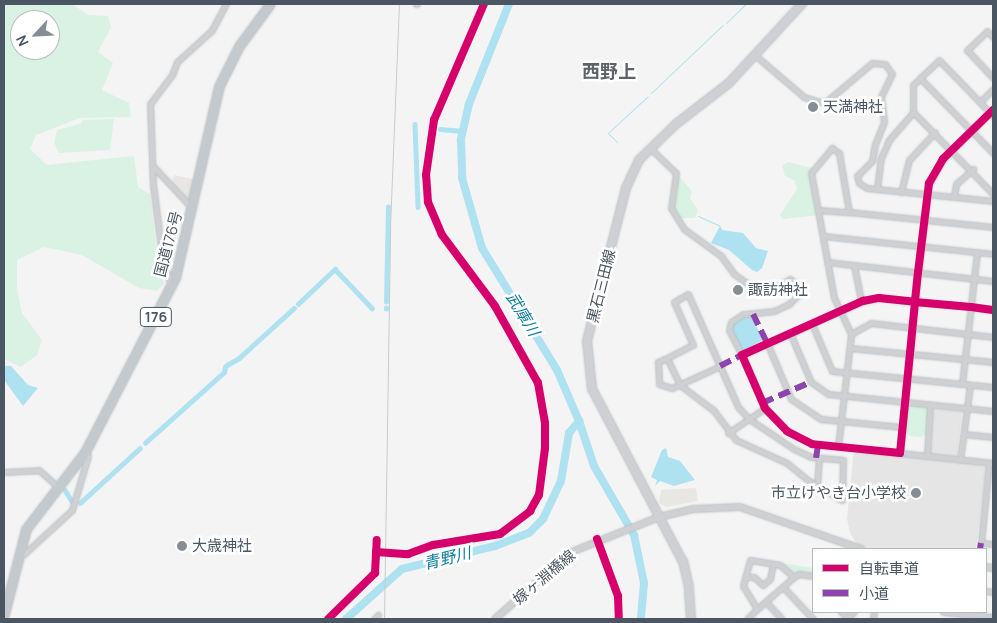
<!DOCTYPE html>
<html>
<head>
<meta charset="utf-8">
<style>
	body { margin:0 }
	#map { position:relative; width:997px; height:623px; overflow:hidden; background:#f4f4f4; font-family:Manrope,"Noto Sans JP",sans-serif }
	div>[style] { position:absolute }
	.commercial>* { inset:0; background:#e8e7e3 }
	.education>* { inset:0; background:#e6e5e6; transform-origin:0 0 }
	.green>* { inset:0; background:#d9f2e3; transform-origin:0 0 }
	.water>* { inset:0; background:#aee2f0 }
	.stream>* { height:1px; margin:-0.5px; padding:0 0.5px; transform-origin:0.5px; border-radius:0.5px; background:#aee2f0 }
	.canal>* { height:4.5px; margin:-2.25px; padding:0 2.25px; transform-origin:2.25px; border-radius:2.25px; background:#aee2f0 }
	.river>* { height:8px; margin:-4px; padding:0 4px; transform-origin:4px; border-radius:4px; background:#aee2f0 }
	.roads { filter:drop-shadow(0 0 1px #b9bec3) drop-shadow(0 0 1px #b9bec3) }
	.minor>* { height:5px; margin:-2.5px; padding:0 2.5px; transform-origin:2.5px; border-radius:2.5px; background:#ced0d2 }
	.tertiary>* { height:6px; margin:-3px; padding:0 3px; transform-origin:3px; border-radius:3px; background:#ced0d2 }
	.secondary>* { height:8px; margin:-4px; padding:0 4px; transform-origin:4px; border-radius:4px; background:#ced0d4 }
	.trunk>* { height:9px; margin:-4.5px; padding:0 4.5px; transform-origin:4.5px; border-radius:4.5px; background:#c4c9cd }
	.rail>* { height:1px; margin:-0.5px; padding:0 0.5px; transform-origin:0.5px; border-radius:0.5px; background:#c9cacc }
	.quiet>* { height:6px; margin-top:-3px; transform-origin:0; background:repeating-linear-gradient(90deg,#8e44ad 0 12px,transparent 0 18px) }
	.cycleway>* { height:8px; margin:-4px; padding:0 4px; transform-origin:4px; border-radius:4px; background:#d6006c }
	.dots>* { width:14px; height:14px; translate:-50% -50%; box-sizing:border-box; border:2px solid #fff; border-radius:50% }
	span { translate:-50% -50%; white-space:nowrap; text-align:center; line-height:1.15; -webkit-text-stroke:5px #fff; paint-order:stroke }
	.shield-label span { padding:1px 4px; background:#fff; border:1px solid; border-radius:4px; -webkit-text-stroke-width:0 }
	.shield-label { font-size:14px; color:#4a5661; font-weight:700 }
	.poi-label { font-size:15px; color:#4a5661 }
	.left { translate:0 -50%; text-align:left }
	.right { translate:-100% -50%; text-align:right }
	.street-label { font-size:15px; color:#4a5661 }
	.water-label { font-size:16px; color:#0c7c9b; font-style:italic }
	.quarter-label { font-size:18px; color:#5f6368; font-weight:700 }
	.frame { position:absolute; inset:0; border:5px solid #4a5661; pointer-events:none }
	.legend { position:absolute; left:812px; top:548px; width:175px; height:65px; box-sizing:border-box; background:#fff; border:1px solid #b7bbc0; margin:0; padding:6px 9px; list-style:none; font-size:15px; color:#4a5661 }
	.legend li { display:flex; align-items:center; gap:10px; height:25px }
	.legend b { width:25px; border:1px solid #b7bbc0 }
	.north { position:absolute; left:10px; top:10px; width:50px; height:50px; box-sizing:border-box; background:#fff; border:1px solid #b7bbc0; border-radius:50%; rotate:245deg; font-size:14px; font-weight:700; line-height:20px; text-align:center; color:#4a5661 }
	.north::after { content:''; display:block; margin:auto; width:18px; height:22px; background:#868d94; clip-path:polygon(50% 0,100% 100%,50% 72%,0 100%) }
</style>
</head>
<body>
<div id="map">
	<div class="commercial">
		<div style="clip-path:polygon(174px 175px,193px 179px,189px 204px,171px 184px)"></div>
		<div style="clip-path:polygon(696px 488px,698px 501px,666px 507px,659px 503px,661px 490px)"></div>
	</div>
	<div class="education">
		<div style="left:934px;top:409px;width:28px;height:45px;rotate:6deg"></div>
		<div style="clip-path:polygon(854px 448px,960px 460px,986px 467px,976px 549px,860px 549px,850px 533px,847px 519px)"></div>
	</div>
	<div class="green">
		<div style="clip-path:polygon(evenodd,4px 4px,72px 4px,88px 15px,108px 16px,111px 27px,98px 52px,113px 63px,102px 90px,129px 103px,131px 117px,80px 118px,36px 135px,30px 149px,47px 165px,134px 156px,138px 187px,150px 194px,158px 262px,164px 284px,157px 291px,139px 288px,82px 255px,44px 247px,17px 260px,17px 289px,22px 313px,42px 340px,37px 355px,21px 367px,4px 359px,4px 4px,20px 20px,50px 20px,50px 50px,20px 50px,20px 20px)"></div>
		<div style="clip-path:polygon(114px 119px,110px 150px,59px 153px,54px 143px,57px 130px,80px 124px,83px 120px)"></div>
		<div style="clip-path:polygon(788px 162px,815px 169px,811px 174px,819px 215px,783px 219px,780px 215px,797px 189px,795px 181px,785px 176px,782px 166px)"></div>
		<div style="clip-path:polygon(676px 173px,692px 191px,690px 198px,698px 210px,695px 218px,675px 218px,671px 205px)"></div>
		<div style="clip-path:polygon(905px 403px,930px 405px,928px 433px,921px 437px,909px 436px,902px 427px)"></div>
		<div style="left:865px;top:484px;width:17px;height:10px;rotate:3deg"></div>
		<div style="clip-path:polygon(783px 563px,813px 568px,813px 574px,804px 572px,794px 576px)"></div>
	</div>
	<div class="water">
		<div style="clip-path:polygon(720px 226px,722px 230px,743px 233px,756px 248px,768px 251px,762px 268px,757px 272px,752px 270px,729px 250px,711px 243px)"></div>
		<div style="clip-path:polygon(742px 316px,751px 316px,763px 340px,742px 351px,731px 331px,735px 320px)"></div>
		<div style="clip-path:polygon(4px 366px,11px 366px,28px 385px,38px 388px,23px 406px,4px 380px)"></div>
		<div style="clip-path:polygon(666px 448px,668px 457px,680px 461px,695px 480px,674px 486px,660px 481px,655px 486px,657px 480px,651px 477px,662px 450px)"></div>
	</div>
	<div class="stream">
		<div style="left:726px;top:23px;width:28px;rotate:-44deg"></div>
		<div style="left:651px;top:93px;width:99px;rotate:-43.4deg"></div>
		<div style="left:617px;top:142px;width:13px;rotate:-135deg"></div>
		<div style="left:608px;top:133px;width:54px;rotate:-42.8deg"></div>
		<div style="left:698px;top:216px;width:24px;rotate:24deg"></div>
	</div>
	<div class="canal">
		<div style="left:415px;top:124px;width:83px;rotate:87.9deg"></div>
		<div style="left:440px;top:129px;width:23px;rotate:5deg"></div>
		<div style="left:386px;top:302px;width:95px;rotate:-88.8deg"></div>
		<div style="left:298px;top:304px;width:51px;rotate:-43.4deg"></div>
		<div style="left:335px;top:269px;width:54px;rotate:46.5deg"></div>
		<div style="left:386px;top:309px;width:1px;rotate:-90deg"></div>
		<div style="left:227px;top:365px;width:14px;rotate:-30deg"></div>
		<div style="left:239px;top:358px;width:74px;rotate:-42.3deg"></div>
		<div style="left:145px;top:443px;width:106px;rotate:-41.9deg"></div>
		<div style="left:224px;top:372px;width:5px;rotate:-79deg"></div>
		<div style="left:65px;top:490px;width:15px;rotate:58deg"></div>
		<div style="left:80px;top:503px;width:81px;rotate:-42.5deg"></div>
	</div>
	<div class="river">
		<div style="left:509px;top:4px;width:108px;rotate:111.8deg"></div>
		<div style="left:469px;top:104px;width:37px;rotate:103deg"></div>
		<div style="left:461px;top:140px;width:38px;rotate:88deg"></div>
		<div style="left:462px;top:178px;width:73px;rotate:74.1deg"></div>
		<div style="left:482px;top:248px;width:143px;rotate:58.4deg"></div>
		<div style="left:557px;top:370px;width:56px;rotate:66.7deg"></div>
		<div style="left:579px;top:421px;width:47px;rotate:71.6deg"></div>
		<div style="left:594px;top:466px;width:80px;rotate:59.9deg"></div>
		<div style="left:634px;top:535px;width:49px;rotate:78.2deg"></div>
		<div style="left:644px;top:583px;width:36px;rotate:95deg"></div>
		<div style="left:346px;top:619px;width:75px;rotate:-41.8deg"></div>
		<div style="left:402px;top:569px;width:96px;rotate:-13.9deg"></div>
		<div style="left:495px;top:546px;width:36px;rotate:-21deg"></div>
		<div style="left:529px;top:533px;width:20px;rotate:-45deg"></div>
		<div style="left:543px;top:519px;width:42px;rotate:-64.7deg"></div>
		<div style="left:561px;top:481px;width:49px;rotate:-80.5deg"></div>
		<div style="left:569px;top:433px;width:16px;rotate:-50deg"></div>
	</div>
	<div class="roads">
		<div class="minor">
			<div style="left:416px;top:4px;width:1px"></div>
			<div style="left:993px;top:37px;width:8px;rotate:-135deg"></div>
			<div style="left:987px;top:31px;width:28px;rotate:136deg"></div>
			<div style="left:967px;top:50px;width:38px;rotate:47deg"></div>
			<div style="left:756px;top:56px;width:63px;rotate:40.5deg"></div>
			<div style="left:804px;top:97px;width:16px;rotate:18deg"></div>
			<div style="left:819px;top:102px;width:8px;rotate:-7deg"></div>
			<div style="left:827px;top:101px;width:59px;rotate:-40.2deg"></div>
			<div style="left:872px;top:63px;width:13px;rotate:4deg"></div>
			<div style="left:885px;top:64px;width:12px;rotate:55deg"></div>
			<div style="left:892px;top:74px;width:25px;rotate:116deg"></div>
			<div style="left:881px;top:97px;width:25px;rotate:83deg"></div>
			<div style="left:884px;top:122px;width:24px;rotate:112deg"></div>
			<div style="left:875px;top:144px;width:17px;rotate:100deg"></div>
			<div style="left:872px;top:161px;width:21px;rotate:135deg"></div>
			<div style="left:857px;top:176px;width:7px;rotate:74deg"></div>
			<div style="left:859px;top:183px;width:9px;rotate:32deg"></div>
			<div style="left:867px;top:188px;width:127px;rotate:5.9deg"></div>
			<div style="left:920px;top:78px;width:26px;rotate:-43deg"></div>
			<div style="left:939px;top:60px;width:78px;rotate:46deg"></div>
			<div style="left:980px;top:102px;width:18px;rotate:-45deg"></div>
			<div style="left:993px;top:110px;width:70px;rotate:135.6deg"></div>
			<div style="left:943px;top:159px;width:28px;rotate:120deg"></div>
			<div style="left:929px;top:183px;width:90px;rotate:97deg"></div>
			<div style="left:918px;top:272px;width:30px;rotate:96deg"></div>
			<div style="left:915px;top:302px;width:51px;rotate:95.6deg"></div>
			<div style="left:910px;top:353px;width:100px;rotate:95.7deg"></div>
			<div style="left:900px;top:453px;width:88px;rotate:-174.2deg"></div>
			<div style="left:812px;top:444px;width:28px;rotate:-153deg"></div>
			<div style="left:787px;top:431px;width:32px;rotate:-134deg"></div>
			<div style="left:765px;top:408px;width:58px;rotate:-113.5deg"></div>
			<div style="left:742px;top:355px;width:133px;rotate:-24.1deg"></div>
			<div style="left:863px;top:301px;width:16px;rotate:-11deg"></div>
			<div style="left:879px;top:298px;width:36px;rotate:6deg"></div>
			<div style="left:915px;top:302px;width:56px;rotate:5.1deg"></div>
			<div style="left:971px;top:307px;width:22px;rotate:8deg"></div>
			<div style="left:913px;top:112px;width:115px;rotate:45.7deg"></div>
			<div style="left:650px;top:148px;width:36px;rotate:44deg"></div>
			<div style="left:676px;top:173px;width:35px;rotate:98deg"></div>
			<div style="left:671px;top:208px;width:25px;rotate:58deg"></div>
			<div style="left:684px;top:229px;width:46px;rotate:36.1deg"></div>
			<div style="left:721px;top:256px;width:22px;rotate:54deg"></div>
			<div style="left:734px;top:274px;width:16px;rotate:35deg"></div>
			<div style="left:747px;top:283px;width:23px;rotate:15deg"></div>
			<div style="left:769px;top:289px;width:23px;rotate:-25deg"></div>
			<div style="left:790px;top:279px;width:10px;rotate:37deg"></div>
			<div style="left:798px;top:285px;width:10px;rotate:90deg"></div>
			<div style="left:798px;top:295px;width:13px;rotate:135deg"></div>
			<div style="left:789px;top:304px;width:17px;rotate:155deg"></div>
			<div style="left:774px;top:311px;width:31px;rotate:174deg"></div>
			<div style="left:743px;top:314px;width:14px;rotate:146deg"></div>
			<div style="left:731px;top:322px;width:8px;rotate:104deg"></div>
			<div style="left:729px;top:330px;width:28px;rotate:63deg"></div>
			<div style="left:152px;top:165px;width:59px;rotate:47.1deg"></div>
			<div style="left:877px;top:189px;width:31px;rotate:-83deg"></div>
			<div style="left:881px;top:158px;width:20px;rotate:-66deg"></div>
			<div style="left:889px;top:140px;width:37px;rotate:-49deg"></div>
			<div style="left:913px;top:112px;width:27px;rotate:-90deg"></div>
			<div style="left:913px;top:85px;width:10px;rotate:-45deg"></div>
			<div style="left:920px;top:78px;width:105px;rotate:45.8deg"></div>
			<div style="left:901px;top:192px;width:33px;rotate:-76deg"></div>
			<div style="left:909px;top:160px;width:38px;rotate:-47deg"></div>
			<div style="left:954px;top:197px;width:13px;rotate:-81deg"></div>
			<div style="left:956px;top:184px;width:23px;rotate:-41deg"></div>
			<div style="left:818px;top:210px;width:31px;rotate:4deg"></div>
			<div style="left:823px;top:236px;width:171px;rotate:6deg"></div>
			<div style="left:827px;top:262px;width:167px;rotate:6.5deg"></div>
			<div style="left:854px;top:265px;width:38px;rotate:79deg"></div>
			<div style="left:171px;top:286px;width:32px;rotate:-106deg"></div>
			<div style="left:162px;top:255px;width:71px;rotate:-97.3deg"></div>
			<div style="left:153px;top:185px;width:81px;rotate:-92.1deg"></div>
			<div style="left:150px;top:104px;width:36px;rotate:-53deg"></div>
			<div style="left:172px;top:75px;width:14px;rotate:-69deg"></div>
			<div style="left:177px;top:62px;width:47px;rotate:-42.4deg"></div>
			<div style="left:212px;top:30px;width:30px;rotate:-62deg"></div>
			<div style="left:688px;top:294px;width:124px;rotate:66.1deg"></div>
			<div style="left:738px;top:407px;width:16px;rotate:47deg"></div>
			<div style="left:749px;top:419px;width:54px;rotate:33.7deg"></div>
			<div style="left:794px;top:449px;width:19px;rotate:25deg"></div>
			<div style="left:811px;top:457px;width:32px;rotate:5deg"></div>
			<div style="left:843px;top:460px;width:40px;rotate:91.4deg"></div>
			<div style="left:842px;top:500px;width:38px;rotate:-150deg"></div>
			<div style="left:809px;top:481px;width:28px;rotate:-141deg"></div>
			<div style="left:787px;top:463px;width:56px;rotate:-155.7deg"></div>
			<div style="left:736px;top:440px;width:38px;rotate:-127deg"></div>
			<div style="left:713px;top:410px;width:41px;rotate:-142.9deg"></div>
			<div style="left:680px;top:385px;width:30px;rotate:-116deg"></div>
			<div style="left:667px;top:358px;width:29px;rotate:-27deg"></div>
			<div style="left:693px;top:345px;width:47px;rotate:-113.8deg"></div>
			<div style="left:674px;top:302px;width:16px;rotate:-30deg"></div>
			<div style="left:812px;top:324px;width:51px;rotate:66.9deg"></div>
			<div style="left:832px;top:371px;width:162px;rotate:5.7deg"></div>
			<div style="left:790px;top:333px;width:53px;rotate:66.8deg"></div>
			<div style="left:811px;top:382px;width:21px;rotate:35deg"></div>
			<div style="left:828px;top:394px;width:166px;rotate:5.9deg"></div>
			<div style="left:851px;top:334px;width:23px;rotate:-29deg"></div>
			<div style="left:871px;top:323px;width:123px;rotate:6.5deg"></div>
			<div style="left:767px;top:343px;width:61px;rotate:66.8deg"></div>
			<div style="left:791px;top:399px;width:36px;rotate:34deg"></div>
			<div style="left:821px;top:419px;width:81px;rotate:5.6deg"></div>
			<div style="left:850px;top:348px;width:144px;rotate:5.6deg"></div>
			<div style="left:667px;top:358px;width:10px;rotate:156deg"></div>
			<div style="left:658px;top:362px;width:22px;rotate:87deg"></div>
			<div style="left:659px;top:384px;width:14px;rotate:17deg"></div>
			<div style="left:672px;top:388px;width:53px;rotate:-24.6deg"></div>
			<div style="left:962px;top:384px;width:132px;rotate:-83.5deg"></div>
			<div style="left:728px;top:433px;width:45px;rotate:-34deg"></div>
			<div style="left:964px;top:434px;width:29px;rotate:6deg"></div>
			<div style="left:838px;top:447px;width:114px;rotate:-83.4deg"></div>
			<div style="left:851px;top:334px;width:40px;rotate:-115deg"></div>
			<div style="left:834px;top:298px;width:127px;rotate:-100.4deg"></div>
			<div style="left:811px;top:173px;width:33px;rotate:-50deg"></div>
			<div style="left:832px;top:148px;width:9px;rotate:36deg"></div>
			<div style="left:839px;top:153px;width:60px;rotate:80.4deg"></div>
			<div style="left:849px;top:212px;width:145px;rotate:5.9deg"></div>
			<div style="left:900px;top:453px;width:94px;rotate:6.1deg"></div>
			<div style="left:927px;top:456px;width:51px;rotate:-86.6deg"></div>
			<div style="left:960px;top:460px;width:76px;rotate:-82.4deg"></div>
			<div style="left:989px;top:463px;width:80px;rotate:95.7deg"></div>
			<div style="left:981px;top:543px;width:12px;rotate:5deg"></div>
			<div style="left:4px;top:472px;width:35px;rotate:-3deg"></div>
			<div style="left:39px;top:470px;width:25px;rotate:42deg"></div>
			<div style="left:817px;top:486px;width:28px;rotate:-86deg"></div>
			<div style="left:18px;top:555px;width:6px;rotate:-9deg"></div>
			<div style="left:24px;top:554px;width:65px;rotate:-42.5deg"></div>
			<div style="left:72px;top:510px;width:56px;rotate:-73.5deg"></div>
			<div style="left:88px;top:456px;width:5px;rotate:-127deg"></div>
			<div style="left:745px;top:577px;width:9px"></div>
			<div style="left:754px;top:577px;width:12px;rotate:42deg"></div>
			<div style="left:763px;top:585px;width:9px;rotate:-41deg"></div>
			<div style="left:770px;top:579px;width:15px;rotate:-79deg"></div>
			<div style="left:783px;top:587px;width:44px;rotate:46.8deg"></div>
			<div style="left:986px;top:591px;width:7px;rotate:8deg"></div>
			<div style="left:766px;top:602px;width:23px;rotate:47deg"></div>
			<div style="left:757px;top:609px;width:49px;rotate:-40.9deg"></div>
			<div style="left:841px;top:612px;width:10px;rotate:45deg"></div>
			<div style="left:943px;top:612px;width:50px;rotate:5.7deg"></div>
			<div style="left:847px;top:618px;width:9px;rotate:-41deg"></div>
			<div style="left:374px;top:619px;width:6px;rotate:-45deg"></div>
			<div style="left:747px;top:619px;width:14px;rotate:-45deg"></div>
			<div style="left:757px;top:609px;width:27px;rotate:-121deg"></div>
			<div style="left:743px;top:586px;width:27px;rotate:-75deg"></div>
			<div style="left:750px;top:560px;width:30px;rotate:9deg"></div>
			<div style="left:780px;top:565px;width:18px;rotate:41deg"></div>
			<div style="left:794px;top:577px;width:6px;rotate:-31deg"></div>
			<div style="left:799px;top:574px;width:14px;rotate:8deg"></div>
			<div style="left:873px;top:619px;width:7px;rotate:-82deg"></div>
		</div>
		<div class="tertiary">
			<div style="left:986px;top:567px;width:7px;rotate:8deg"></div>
			<div style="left:495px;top:619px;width:99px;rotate:-41.7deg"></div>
			<div style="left:569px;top:553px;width:97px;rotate:-21.8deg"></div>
			<div style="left:659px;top:517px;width:37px;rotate:-13deg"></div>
			<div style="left:695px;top:509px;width:45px;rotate:-2.5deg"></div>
			<div style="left:740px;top:507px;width:128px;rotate:19.1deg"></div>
		</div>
		<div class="secondary">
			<div style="left:691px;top:619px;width:32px;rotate:-94deg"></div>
			<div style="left:689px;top:587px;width:26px;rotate:-103deg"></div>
			<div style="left:683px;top:562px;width:195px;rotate:-117.7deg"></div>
			<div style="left:592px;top:389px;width:48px;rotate:-95.9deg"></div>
			<div style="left:587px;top:341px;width:158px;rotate:-75.7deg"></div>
			<div style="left:626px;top:188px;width:31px;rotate:-65deg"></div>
			<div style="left:639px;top:160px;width:52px;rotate:-44.2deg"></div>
			<div style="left:676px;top:124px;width:67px;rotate:-37.7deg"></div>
			<div style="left:729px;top:83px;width:108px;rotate:-47.3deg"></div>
		</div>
		<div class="trunk">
			<div style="left:4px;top:614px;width:88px;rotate:-75.5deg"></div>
			<div style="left:26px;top:529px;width:97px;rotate:-52.5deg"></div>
			<div style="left:85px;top:452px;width:196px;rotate:-62.7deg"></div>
			<div style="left:175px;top:278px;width:197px;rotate:-77.1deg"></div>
			<div style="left:219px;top:86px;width:45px;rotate:-63.4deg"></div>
			<div style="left:239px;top:46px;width:52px;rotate:-53.6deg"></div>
		</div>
	</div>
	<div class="rail">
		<div style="left:384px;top:619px;width:392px;rotate:-89.1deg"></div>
		<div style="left:390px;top:227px;width:223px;rotate:-87.7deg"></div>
	</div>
	<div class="quiet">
		<div style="left:753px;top:314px;width:32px;rotate:64deg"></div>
		<div style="left:720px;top:366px;width:25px;rotate:-27deg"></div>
		<div style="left:762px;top:403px;width:53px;rotate:-23.2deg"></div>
		<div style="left:816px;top:458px;width:13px;rotate:-81deg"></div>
		<div style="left:980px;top:549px;width:6px;rotate:-81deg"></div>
	</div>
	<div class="cycleway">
		<div style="left:993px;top:110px;width:70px;rotate:135.6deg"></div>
		<div style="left:943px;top:159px;width:28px;rotate:120deg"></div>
		<div style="left:929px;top:183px;width:90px;rotate:97deg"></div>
		<div style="left:918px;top:272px;width:30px;rotate:96deg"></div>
		<div style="left:915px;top:302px;width:51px;rotate:95.6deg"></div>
		<div style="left:910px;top:353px;width:100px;rotate:95.7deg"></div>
		<div style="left:900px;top:453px;width:88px;rotate:-174.2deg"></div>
		<div style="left:812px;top:444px;width:28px;rotate:-153deg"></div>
		<div style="left:787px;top:431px;width:32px;rotate:-134deg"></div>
		<div style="left:765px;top:408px;width:58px;rotate:-113.5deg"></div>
		<div style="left:742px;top:355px;width:133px;rotate:-24.1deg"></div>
		<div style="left:863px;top:301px;width:16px;rotate:-11deg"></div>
		<div style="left:879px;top:298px;width:36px;rotate:6deg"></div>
		<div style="left:915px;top:302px;width:56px;rotate:5.1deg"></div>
		<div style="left:971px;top:307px;width:22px;rotate:8deg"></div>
		<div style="left:597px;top:539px;width:61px;rotate:69.8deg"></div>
		<div style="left:618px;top:596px;width:23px;rotate:88deg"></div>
		<div style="left:376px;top:552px;width:32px;rotate:4deg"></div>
		<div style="left:408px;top:554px;width:27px;rotate:-20deg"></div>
		<div style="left:433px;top:545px;width:68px;rotate:-9.3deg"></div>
		<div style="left:500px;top:534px;width:38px;rotate:-37deg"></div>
		<div style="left:530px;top:511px;width:18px;rotate:-61deg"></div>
		<div style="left:539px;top:495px;width:47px;rotate:-82.7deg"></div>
		<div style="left:545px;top:448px;width:25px;rotate:-90deg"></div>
		<div style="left:545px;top:423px;width:41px;rotate:-99.9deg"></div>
		<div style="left:538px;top:383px;width:88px;rotate:-119.2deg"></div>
		<div style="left:495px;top:306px;width:89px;rotate:-126.7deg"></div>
		<div style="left:442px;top:235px;width:36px;rotate:-113deg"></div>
		<div style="left:428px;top:202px;width:27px;rotate:-94deg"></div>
		<div style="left:426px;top:175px;width:56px;rotate:-81.7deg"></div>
		<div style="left:434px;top:120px;width:126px;rotate:-66.7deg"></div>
		<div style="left:328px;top:619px;width:66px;rotate:-44.4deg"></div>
		<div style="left:375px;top:573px;width:33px;rotate:-87deg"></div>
	</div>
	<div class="dots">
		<div style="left:813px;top:107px;background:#868d94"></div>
		<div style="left:738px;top:290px;background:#868d94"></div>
		<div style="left:916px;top:493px;background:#868d94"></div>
		<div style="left:182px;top:546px;background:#868d94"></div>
	</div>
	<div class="shield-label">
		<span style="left:156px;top:317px">176</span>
	</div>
	<div class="poi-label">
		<span class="left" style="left:823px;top:107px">天満神社</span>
		<span class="left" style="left:748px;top:290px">諏訪神社</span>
		<span class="right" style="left:906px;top:493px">市立けやき台小学校</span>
		<span class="left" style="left:192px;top:546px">大歳神社</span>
	</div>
	<div class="street-label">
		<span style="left:168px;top:244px;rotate:-75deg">国道176号</span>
		<span style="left:601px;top:286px;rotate:-76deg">黒石三田線</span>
		<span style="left:544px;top:577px;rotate:-40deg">嫁ヶ淵橋線</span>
	</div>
	<div class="water-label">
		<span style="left:523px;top:314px;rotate:59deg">武庫川</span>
		<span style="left:447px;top:558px;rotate:-14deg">青野川</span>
	</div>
	<div class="quarter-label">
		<span style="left:609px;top:71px">西野上</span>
	</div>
	<div class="frame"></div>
	<ul class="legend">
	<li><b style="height:6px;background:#d6006c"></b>自転車道</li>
	<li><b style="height:6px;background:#8e44ad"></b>小道</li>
	</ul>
	<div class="north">N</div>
</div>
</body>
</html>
